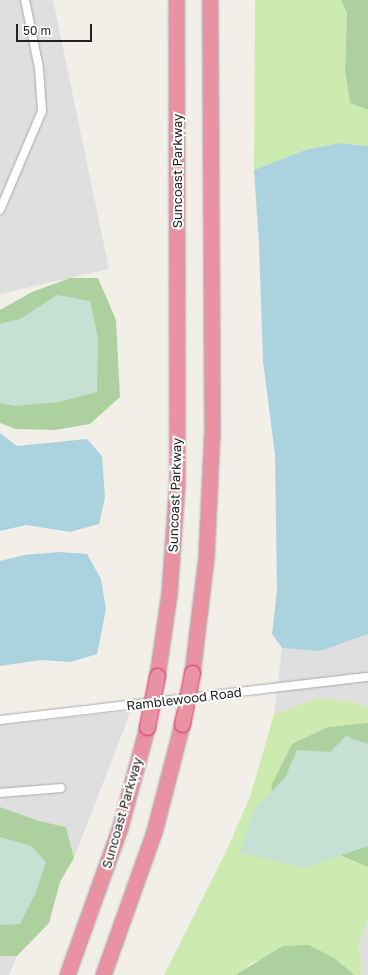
<!DOCTYPE html>
<html>
<head>
<meta charset="utf-8">
<style>
	body { margin:0 }
	#map { position:relative; width:368px; height:975px; overflow:hidden; background:#f2efe9; font-family:"Golos Text",sans-serif }
	div>[style] { position:absolute }
	.residential>* { inset:0; background:#e0dfdf }
	.grass>* { inset:0; background:#cdebb0 }
	.forest>* { inset:0; background:#add19e }
	.wetland>* { inset:0; background:#c6e0d4 }
	.water>* { inset:0; background:#aad3df }
	.roads { filter:drop-shadow(0 0 1px #a9a9a9) drop-shadow(0 0 1px #a9a9a9) }
	.street>* { height:8px; margin:-4px; padding:0 4px; transform-origin:4px; border-radius:4px; background:#fff }
	.highway>* { height:15px; margin:-7.5px; padding:0 7.5px; transform-origin:7.5px; border-radius:7.5px; background:#e892a2 }
	.bridges { filter:drop-shadow(0 0 1px #dc2a67) drop-shadow(0 0 1px #dc2a67) }
	.highway-bridge>* { height:15px; margin:-7.5px; padding:0 7.5px; transform-origin:7.5px; border-radius:7.5px; background:#e892a2 }
	span { translate:-50% -50%; white-space:nowrap; text-align:center; line-height:1.15; -webkit-text-stroke:4px #fff; paint-order:stroke }
	.street-label { font-size:13px; color:#222 }
	.scale { position:absolute; left:16px; top:24px; width:76px; height:18px; box-sizing:border-box; border:2px solid #222; border-top:0; padding-left:5px; font-size:12px; line-height:14px; white-space:nowrap; color:#222; -webkit-text-stroke:3px #fff; paint-order:stroke }
</style>
</head>
<body>
<div id="map">
	<div class="residential">
		<div style="clip-path:polygon(0 0,53px 0,109px 269px,0 294px)"></div>
		<div style="clip-path:polygon(368px 630px,368px 707px,355px 702px,318px 698px,274px 714px,282px 648px,320px 651px)"></div>
		<div style="clip-path:polygon(131px 711px,74px 858px,66px 827px,39px 821px,0 807px,0 725px)"></div>
		<div style="clip-path:polygon(368px 920px,368px 975px,362px 975px,359px 943px)"></div>
		<div style="clip-path:polygon(0 956px,17px 956px,9px 975px,0 975px)"></div>
	</div>
	<div class="grass">
		<div style="clip-path:polygon(255px 0,341px 0,347px 13px,345px 70px,350px 103px,368px 110px,368px 146px,339px 143px,305px 150px,254px 170px)"></div>
		<div style="clip-path:polygon(318px 698px,355px 702px,368px 707px,368px 920px,359px 943px,362px 975px,355px 975px,334px 958px,255px 961px,235px 975px,164px 975px,225px 854px,251px 794px,274px 714px)"></div>
	</div>
	<div class="forest">
		<div style="clip-path:polygon(341px 0,368px 0,368px 110px,350px 103px,345px 70px,347px 13px)"></div>
		<div style="clip-path:polygon(70px 278px,98px 278px,116px 320px,120px 397px,90px 424px,55px 430px,16px 429px,0 423px,0 310px,32px 292px)"></div>
		<div style="clip-path:polygon(368px 723px,368px 867px,308px 841px,270px 806px,272px 784px,292px 744px,328px 727px)"></div>
		<div style="clip-path:polygon(0 807px,39px 821px,66px 827px,74px 858px,60px 882px,49px 923px,17px 956px,0 956px)"></div>
		<div style="clip-path:polygon(309px 945px,334px 958px,355px 975px,235px 975px,283px 946px)"></div>
	</div>
	<div class="wetland">
		<div style="clip-path:polygon(57px 295px,90px 301px,98px 338px,97px 392px,59px 402px,16px 406px,0 403px,0 324px,20px 319px)"></div>
		<div style="clip-path:polygon(346px 736px,368px 744px,368px 846px,304px 868px,240px 853px,254px 809px,285px 778px,297px 750px,330px 752px)"></div>
		<div style="clip-path:polygon(0 837px,31px 846px,46px 862px,36px 892px,20px 924px,0 925px)"></div>
	</div>
	<div class="water">
		<div style="clip-path:polygon(339px 143px,368px 146px,368px 634px,320px 651px,282px 648px,272px 634px,277px 590px,275px 455px,263px 361px,259px 244px,254px 170px,305px 150px)"></div>
		<div style="clip-path:polygon(0 433px,17px 446px,87px 439px,102px 456px,105px 497px,99px 524px,70px 532px,26px 525px,0 531px)"></div>
		<div style="clip-path:polygon(59px 552px,87px 554px,101px 579px,106px 609px,97px 654px,71px 662px,41px 660px,0 666px,0 561px,24px 555px)"></div>
	</div>
	<div class="roads">
		<div class="street">
			<div style="left:0;top:210px;width:108px;rotate:-67deg"></div>
			<div style="left:42px;top:111px;width:43px;rotate:-94deg"></div>
			<div style="left:39px;top:68px;width:69px;rotate:-101.6deg"></div>
			<div style="left:0;top:720px;width:371px;rotate:-6.7deg"></div>
			<div style="left:0;top:793px;width:61px;rotate:-4.7deg"></div>
		</div>
		<div class="highway">
			<div style="left:192px;top:673px;width:117px;rotate:-83.1deg"></div>
			<div style="left:206px;top:557px;width:127px;rotate:-87.3deg"></div>
			<div style="left:212px;top:430px;width:430px;rotate:-90.3deg"></div>
			<div style="left:157px;top:676px;width:83px;rotate:-81.7deg"></div>
			<div style="left:169px;top:594px;width:111px;rotate:-85.9deg"></div>
			<div style="left:177px;top:483px;width:483px;rotate:-90.1deg"></div>
			<div style="left:67px;top:975px;width:157px;rotate:-70.3deg"></div>
			<div style="left:120px;top:827px;width:104px;rotate:-74.9deg"></div>
			<div style="left:103px;top:975px;width:152px;rotate:-70.4deg"></div>
			<div style="left:154px;top:832px;width:112px;rotate:-75.5deg"></div>
		</div>
	</div>
	<div class="bridges">
		<div class="highway-bridge">
			<div style="left:182px;top:724px;width:52px;rotate:-78.9deg"></div>
			<div style="left:147px;top:727px;width:52px;rotate:-78.9deg"></div>
		</div>
	</div>
	<div class="street-label">
		<span style="left:177px;top:171px;rotate:-90deg">Suncoast Parkway</span>
		<span style="left:175px;top:495px;rotate:-88deg">Suncoast Parkway</span>
		<span style="left:184px;top:699px;rotate:-7deg">Ramblewood Road</span>
		<span style="left:122px;top:813px;rotate:-74deg">Suncoast Parkway</span>
	</div>
	<div class="scale">50 m</div>
</div>
</body>
</html>
